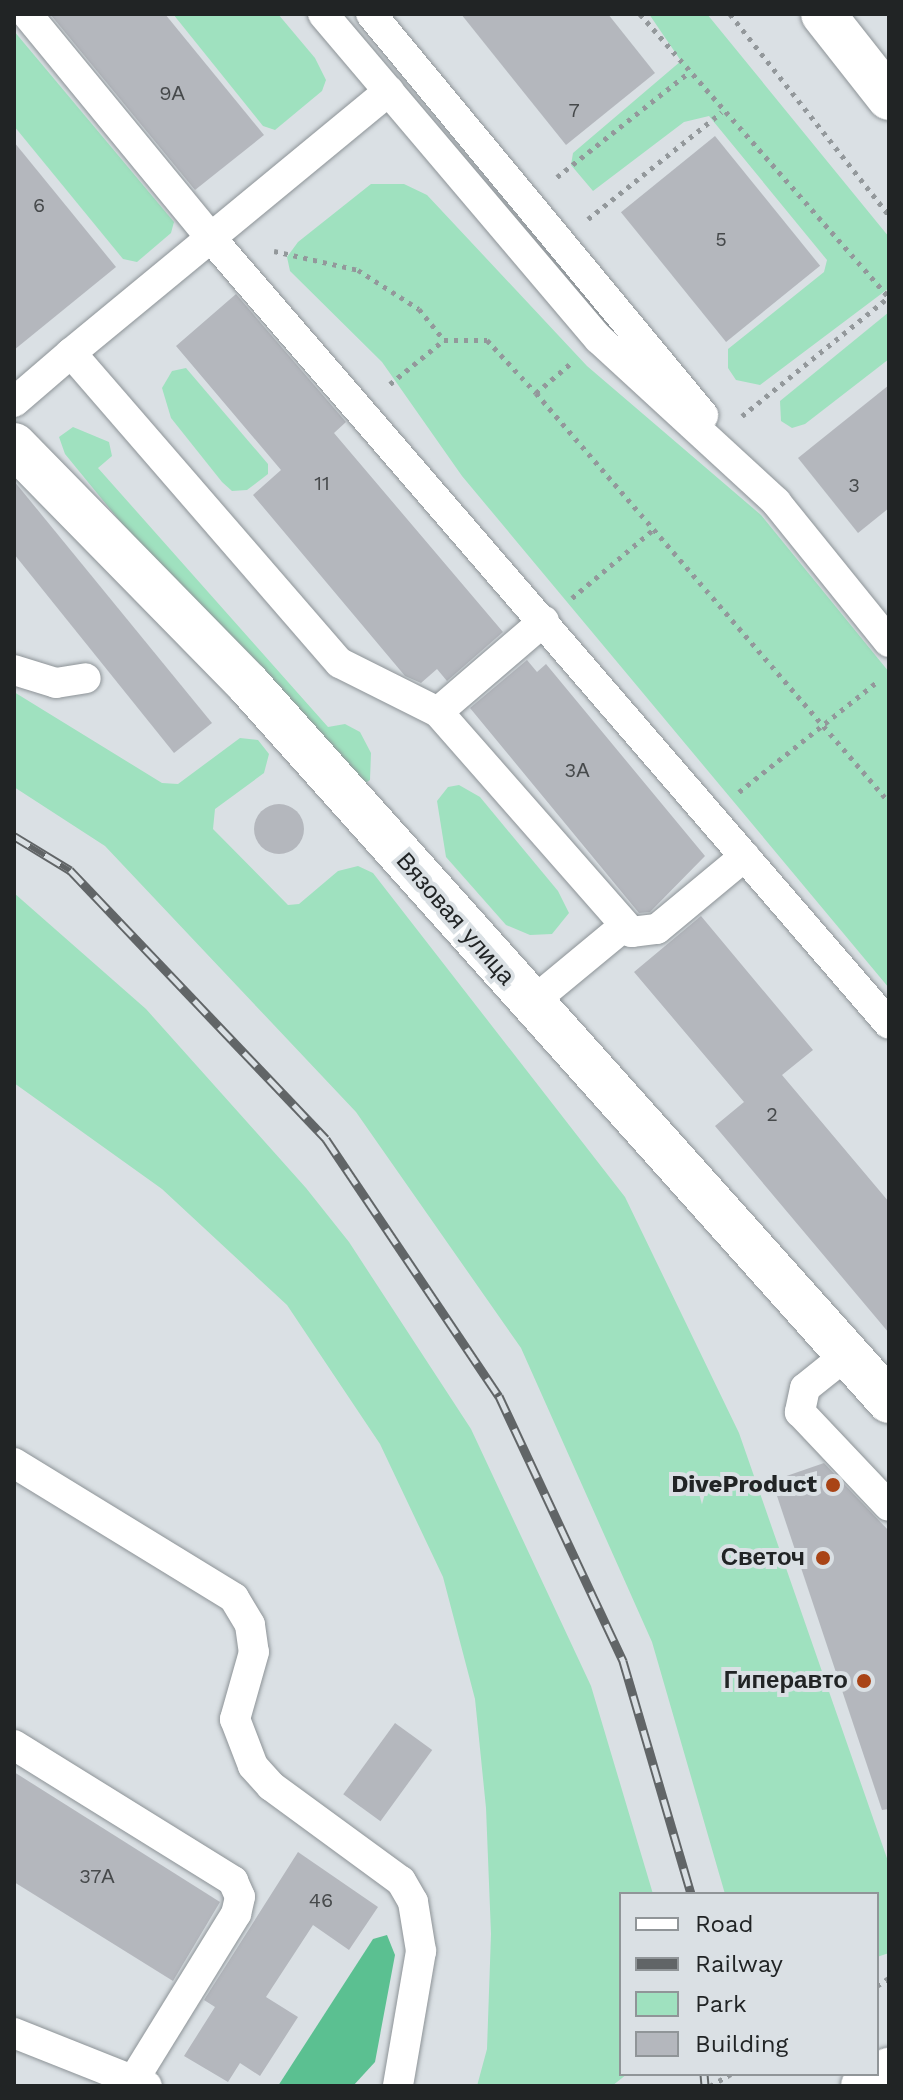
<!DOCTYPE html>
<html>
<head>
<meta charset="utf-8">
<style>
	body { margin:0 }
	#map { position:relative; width:903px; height:2100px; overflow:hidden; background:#dae0e4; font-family:"Work Sans",sans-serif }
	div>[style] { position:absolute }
	.green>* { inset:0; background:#9fe1bf }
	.forest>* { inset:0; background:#5bc091 }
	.building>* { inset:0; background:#b4b7bd; transform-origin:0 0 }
	.round { border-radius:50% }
	.path>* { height:5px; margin-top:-2.5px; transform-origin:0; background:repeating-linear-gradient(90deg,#93989b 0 4px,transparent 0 10px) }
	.roads { filter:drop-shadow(0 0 2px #8d9397) drop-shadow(0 0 2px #8d9397) }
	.service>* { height:30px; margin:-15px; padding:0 15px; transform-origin:15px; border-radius:15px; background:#fff }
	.minor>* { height:44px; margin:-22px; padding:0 22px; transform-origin:22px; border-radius:22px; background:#fff }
	.primary>* { height:44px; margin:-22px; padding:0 22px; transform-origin:22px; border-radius:22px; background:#fff }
	.rail>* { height:9px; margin-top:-4.5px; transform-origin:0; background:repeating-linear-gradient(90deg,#dae0e4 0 18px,#616567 0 36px); box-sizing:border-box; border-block:2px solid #616567 }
	.dots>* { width:22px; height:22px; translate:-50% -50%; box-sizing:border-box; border:4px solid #dae0e4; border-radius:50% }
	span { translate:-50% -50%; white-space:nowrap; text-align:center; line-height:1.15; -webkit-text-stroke:8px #dae0e4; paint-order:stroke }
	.number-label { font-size:20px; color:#46494b }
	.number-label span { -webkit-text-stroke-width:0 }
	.street-label { font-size:24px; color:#212425 }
	.poi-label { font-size:24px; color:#212425; font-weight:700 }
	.right { translate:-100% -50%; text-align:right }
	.frame { position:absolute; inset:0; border:16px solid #212425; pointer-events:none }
	.legend { position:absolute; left:619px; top:1892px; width:260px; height:184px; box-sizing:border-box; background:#dae0e4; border:2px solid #909598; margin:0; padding:10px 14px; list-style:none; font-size:24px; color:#212425 }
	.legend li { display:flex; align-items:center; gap:16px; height:40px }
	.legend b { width:40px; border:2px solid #909598 }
</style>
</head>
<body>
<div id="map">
	<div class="green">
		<div style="clip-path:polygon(173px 14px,278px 14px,315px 58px,326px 80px,322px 91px,275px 130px,263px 126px)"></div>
		<div style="clip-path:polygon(649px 14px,707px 14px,889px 237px,889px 288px,760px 385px,736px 380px,728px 368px,728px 349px,824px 272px,827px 260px,709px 116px,684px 122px,593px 191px,571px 165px,573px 153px,681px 61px)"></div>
		<div style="clip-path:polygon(14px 31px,174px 222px,171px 233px,137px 262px,123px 259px,14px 126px)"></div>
		<div style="clip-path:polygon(371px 184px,404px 184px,427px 195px,587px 366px,761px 515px,889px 672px,889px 988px,462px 476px,382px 362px,290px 271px,287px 257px,298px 242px)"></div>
		<div style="clip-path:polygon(889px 312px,889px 359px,805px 424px,792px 428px,781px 421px,780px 401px)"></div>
		<div style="clip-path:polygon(186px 368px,268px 464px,268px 474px,247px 490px,232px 491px,222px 482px,171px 418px,162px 388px,172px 371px)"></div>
		<div style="clip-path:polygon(73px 427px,109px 442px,112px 456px,98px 468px,328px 727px,345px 724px,360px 732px,371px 753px,370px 780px,362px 785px,142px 548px,65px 454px,59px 437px)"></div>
		<div style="clip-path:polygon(14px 692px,162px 783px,178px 784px,240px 738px,258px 740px,269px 754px,264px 773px,215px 809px,213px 829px,288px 905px,299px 904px,338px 871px,358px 866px,373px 873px,625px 1197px,739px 1433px,889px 1864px,889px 1953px,877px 1957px,877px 1894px,725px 1894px,652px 1642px,521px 1348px,356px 1112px,105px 846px,14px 787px)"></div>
		<div style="clip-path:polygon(459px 785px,480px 797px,558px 891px,569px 913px,552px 934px,530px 935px,506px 925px,446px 857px,437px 801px,448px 787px)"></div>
		<div style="clip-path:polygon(14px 893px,146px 1009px,306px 1188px,349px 1242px,471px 1429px,591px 1686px,653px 1894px,621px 1894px,621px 2074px,627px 2074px,612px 2086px,477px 2086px,487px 2049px,491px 1934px,486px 1808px,475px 1699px,443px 1577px,380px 1444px,287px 1305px,162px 1189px,14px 1083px)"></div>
	</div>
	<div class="forest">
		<div style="clip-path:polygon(387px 1935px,395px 1955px,375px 2062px,353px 2086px,278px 2086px,373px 1939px)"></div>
	</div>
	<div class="building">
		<div style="clip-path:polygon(50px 14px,165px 14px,264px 135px,195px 190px)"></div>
		<div style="clip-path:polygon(461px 14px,608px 14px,655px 73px,566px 145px)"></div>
		<div style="left:715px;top:136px;width:167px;height:121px;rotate:51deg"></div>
		<div style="clip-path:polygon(14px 142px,116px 267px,14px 350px)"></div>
		<div style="clip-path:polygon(236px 294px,346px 422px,334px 433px,503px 632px,447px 681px,437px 669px,421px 683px,405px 676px,253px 495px,281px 470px,176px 346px)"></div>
		<div style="clip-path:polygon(889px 385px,889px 508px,858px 533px,798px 458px)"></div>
		<div style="clip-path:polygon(14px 481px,212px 723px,174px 753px,14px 554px)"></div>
		<div style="clip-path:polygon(527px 660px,537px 672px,546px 664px,705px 856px,650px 912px,639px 913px,470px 708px)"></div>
		<div class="round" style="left:254px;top:804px;width:50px;height:50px"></div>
		<div style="clip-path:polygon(701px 916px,813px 1050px,782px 1075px,889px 1202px,889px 1333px,715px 1126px,744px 1102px,634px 972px)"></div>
		<div style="clip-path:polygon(824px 1463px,889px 1531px,889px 1809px,882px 1810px,772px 1481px)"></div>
		<div style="left:395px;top:1723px;width:46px;height:88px;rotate:36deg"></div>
		<div style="clip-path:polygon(14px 1772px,220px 1902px,173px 1981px,14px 1882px)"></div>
		<div style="clip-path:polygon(298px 1852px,378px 1907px,349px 1950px,313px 1925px,266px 1997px,298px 2017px,260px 2076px,240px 2063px,228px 2082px,184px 2056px,215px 2007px,204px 2000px)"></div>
	</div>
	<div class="path">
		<div style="left:640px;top:14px;width:377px;rotate:48.7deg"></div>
		<div style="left:730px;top:14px;width:256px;rotate:51.7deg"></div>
		<div style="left:557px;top:177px;width:167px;rotate:-38.4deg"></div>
		<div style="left:588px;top:219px;width:171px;rotate:-38.6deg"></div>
		<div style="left:274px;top:251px;width:86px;rotate:12.7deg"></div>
		<div style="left:358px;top:270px;width:72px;rotate:32.6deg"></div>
		<div style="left:419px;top:309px;width:40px;rotate:51deg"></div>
		<div style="left:390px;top:384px;width:70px;rotate:-39.2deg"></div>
		<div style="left:444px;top:340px;width:43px"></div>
		<div style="left:487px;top:340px;width:72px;rotate:47.2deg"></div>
		<div style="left:536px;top:393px;width:45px;rotate:-40.5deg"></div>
		<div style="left:536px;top:393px;width:540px;rotate:49.2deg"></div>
		<div style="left:742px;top:416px;width:189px;rotate:-39deg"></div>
		<div style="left:572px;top:598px;width:107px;rotate:-40.1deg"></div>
		<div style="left:739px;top:792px;width:178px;rotate:-38.6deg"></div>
		<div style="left:877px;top:1986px;width:14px;rotate:-34deg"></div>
		<div style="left:710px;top:2086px;width:24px;rotate:-30deg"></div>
	</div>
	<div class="roads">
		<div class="service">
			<div style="left:27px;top:14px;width:288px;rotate:50.6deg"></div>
			<div style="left:210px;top:237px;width:1039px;rotate:49.21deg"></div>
			<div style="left:323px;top:14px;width:426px;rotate:49.7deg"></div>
			<div style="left:599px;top:339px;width:241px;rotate:42.6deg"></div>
			<div style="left:776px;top:502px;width:180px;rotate:51.1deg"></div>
			<div style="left:371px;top:14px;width:521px;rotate:50.38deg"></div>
			<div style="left:71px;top:353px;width:412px;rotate:-39.5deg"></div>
			<div style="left:14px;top:402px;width:75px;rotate:-40.7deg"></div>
			<div style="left:71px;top:353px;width:410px;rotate:49.1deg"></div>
			<div style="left:340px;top:663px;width:110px;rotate:26.6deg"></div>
			<div style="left:544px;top:621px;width:140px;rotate:139.4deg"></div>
			<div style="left:438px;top:712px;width:293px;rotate:48.7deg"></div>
			<div style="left:631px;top:932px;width:26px;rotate:-7deg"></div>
			<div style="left:657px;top:929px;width:114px;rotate:-39.7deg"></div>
			<div style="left:14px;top:670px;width:44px;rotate:17.2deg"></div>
			<div style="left:56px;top:683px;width:30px;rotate:-9deg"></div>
			<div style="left:530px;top:1004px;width:121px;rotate:-39.6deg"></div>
			<div style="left:845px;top:1356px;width:51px;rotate:141.3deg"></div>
			<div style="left:805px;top:1388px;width:25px;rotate:102deg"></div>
			<div style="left:800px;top:1412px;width:129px;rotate:46.6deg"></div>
			<div style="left:14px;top:1463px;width:258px;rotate:31.5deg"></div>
			<div style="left:234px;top:1598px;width:31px;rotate:59deg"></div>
			<div style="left:250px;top:1625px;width:27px;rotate:82deg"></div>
			<div style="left:254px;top:1652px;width:70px;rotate:105.8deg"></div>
			<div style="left:235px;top:1719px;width:50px;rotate:69deg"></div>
			<div style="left:253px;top:1766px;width:27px;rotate:48deg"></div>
			<div style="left:271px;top:1786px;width:161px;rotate:36.2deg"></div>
			<div style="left:401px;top:1881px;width:24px;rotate:60deg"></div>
			<div style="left:413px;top:1902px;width:50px;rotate:80.7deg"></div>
			<div style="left:421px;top:1951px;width:137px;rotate:99.7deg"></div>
			<div style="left:14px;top:1745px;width:258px;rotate:31.8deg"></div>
			<div style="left:233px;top:1881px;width:17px;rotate:66deg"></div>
			<div style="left:240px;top:1897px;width:17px;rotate:103deg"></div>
			<div style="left:236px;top:1914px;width:194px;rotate:121.7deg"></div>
			<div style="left:14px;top:2033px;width:143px;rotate:21.7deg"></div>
		</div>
		<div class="minor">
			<div style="left:14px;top:445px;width:334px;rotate:45.6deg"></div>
			<div style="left:248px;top:684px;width:962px;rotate:48.2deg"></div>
		</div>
		<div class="primary">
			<div style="left:823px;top:14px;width:107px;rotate:51.8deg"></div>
			<div style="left:863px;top:2086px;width:31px;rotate:-32deg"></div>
		</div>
	</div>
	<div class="rail">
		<div style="left:14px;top:836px;width:66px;rotate:31.3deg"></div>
		<div style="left:70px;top:870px;width:371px;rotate:46.4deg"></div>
		<div style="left:326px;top:1139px;width:310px;rotate:56.1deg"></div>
		<div style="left:499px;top:1396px;width:293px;rotate:64.9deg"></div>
		<div style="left:623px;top:1661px;width:243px;rotate:73.7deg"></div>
		<div style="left:704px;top:2074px;width:12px;rotate:85deg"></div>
	</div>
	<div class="dots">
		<div style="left:833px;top:1485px;background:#a94416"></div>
		<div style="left:823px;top:1558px;background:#a94416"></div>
		<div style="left:864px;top:1681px;background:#a94416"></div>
	</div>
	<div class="number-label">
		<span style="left:172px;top:93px">9А</span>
		<span style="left:574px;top:110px">7</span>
		<span style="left:39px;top:205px">6</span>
		<span style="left:721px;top:239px">5</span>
		<span style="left:322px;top:483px">11</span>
		<span style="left:854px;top:485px">3</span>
		<span style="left:577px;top:770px">3А</span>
		<span style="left:772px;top:1114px">2</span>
		<span style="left:97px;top:1876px">37А</span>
		<span style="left:321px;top:1900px">46</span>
	</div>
	<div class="street-label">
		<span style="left:455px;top:919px;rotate:49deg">Вязовая улица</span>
	</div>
	<div class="poi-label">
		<span class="right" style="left:817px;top:1485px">DiveProduct</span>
		<span class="right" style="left:805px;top:1558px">Светоч</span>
		<span class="right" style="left:848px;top:1681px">Гиперавто</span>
	</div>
	<div class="frame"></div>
	<ul class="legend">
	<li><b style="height:10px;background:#fff"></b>Road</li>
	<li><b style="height:10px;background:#616567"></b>Railway</li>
	<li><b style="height:22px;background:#9fe1bf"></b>Park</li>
	<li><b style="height:22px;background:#b4b7bd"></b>Building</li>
	</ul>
</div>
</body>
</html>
